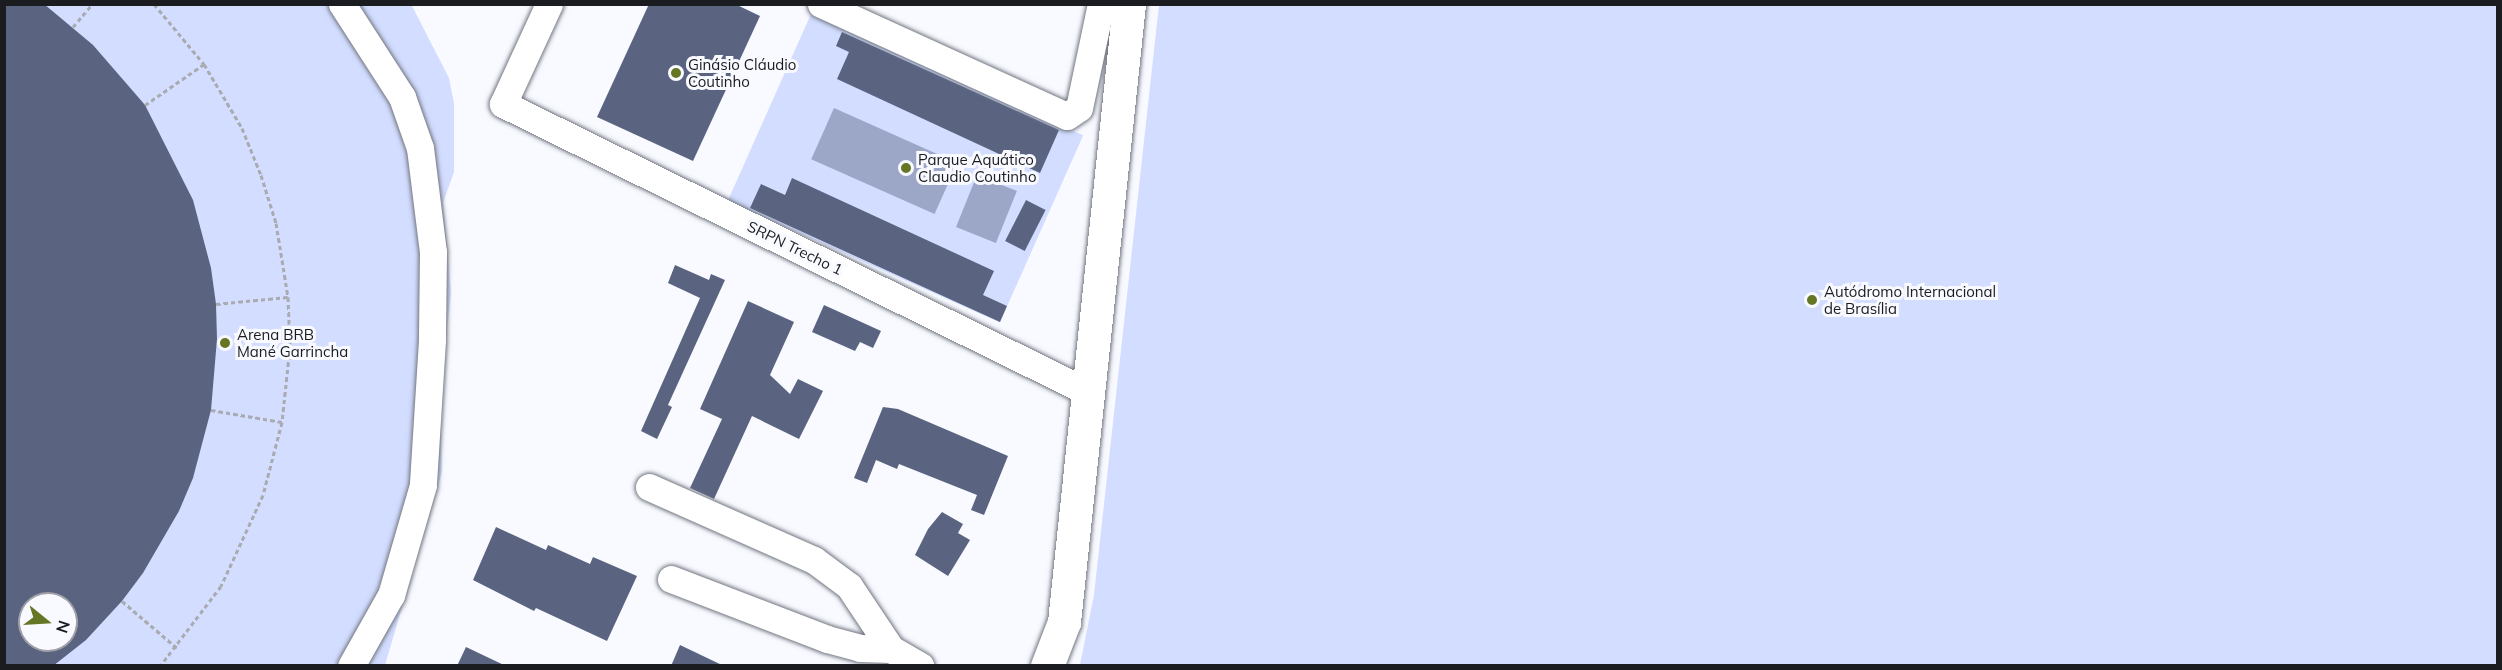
<!DOCTYPE html>
<html>
<head>
<meta charset="utf-8">
<style>
	body { margin:0 }
	#map { position:relative; width:2502px; height:670px; overflow:hidden; background:#f8faff; font-family:Mulish,sans-serif }
	div>[style] { position:absolute }
	.green>* { inset:0; background:#d2ddff; transform-origin:0 0 }
	.water>* { inset:0; background:#9ca7c7; transform-origin:0 0 }
	.building>* { inset:0; background:#5a6481; transform-origin:0 0 }
	.path>* { height:3px; margin-top:-1.5px; transform-origin:0; background:repeating-linear-gradient(90deg,#a9abb0 0 4.5px,transparent 0 7.5px) }
	.roads { filter:drop-shadow(0 0 2px #727680) drop-shadow(0 0 2px #727680) }
	.minor>* { height:27px; margin:-13.5px; padding:0 13.5px; transform-origin:13.5px; border-radius:13.5px; background:#fff }
	.major>* { height:33px; margin:-16.5px; padding:0 16.5px; transform-origin:16.5px; border-radius:16.5px; background:#fff }
	.dots>* { width:16px; height:16px; translate:-50% -50%; box-sizing:border-box; border:3px solid #f8faff; border-radius:50% }
	span { translate:-50% -50%; white-space:nowrap; text-align:center; line-height:1.15; -webkit-text-stroke:6px #f8faff; paint-order:stroke }
	.poi-label { font-size:15px; color:#1a1c20 }
	.left { translate:0 -50%; text-align:left }
	.street-label { font-size:15px; color:#1a1c20 }
	.frame { position:absolute; inset:0; border:6px solid #1a1c20; pointer-events:none }
	.north { position:absolute; left:18px; top:592px; width:60px; height:60px; box-sizing:border-box; background:#f8faff; border:2px solid #9fa1a6; border-radius:50%; rotate:108deg; font-size:16px; font-weight:700; line-height:24px; text-align:center; color:#1a1c20 }
	.north::after { content:''; display:block; margin:auto; width:21px; height:27px; background:#657624; clip-path:polygon(50% 0,100% 100%,50% 72%,0 100%) }
</style>
</head>
<body>
<div id="map">
	<div class="green">
		<div style="clip-path:polygon(evenodd,411px 4px,449px 78px,454px 104px,454px 172px,443px 203px,451px 293px,440px 393px,442px 472px,385px 665px,5px 665px,4px 5px,411px 4px,30px 604px,66px 604px,66px 640px,30px 640px,30px 604px)"></div>
		<div style="clip-path:polygon(1159px 5px,2497px 5px,2497px 665px,1080px 665px,1094px 595px)"></div>
		<div style="left:811px;top:14px;width:298px;height:205px;rotate:24deg"></div>
	</div>
	<div class="water">
		<div style="left:834px;top:108px;width:135px;height:56px;rotate:24deg"></div>
		<div style="left:977px;top:175px;width:43px;height:56px;rotate:22deg"></div>
	</div>
	<div class="building">
		<div style="clip-path:polygon(evenodd,4px 4px,44px 4px,93px 45px,145px 105px,193px 200px,211px 268px,216px 304px,217px 339px,211px 410px,193px 478px,179px 511px,143px 573px,122px 601px,86px 640px,53px 666px,4px 666px,4px 4px,30px 604px,66px 604px,66px 640px,30px 640px,30px 604px)"></div>
		<div style="clip-path:polygon(649px 4px,735px 4px,760px 16px,693px 161px,597px 117px)"></div>
		<div style="clip-path:polygon(842px 32px,1059px 130px,1040px 173px,837px 79px,849px 52px,836px 46px)"></div>
		<div style="clip-path:polygon(792px 178px,994px 271px,983px 295px,1007px 306px,1000px 322px,750px 208px,761px 184px,785px 195px)"></div>
		<div style="left:1026px;top:200px;width:22px;height:46px;rotate:27deg"></div>
		<div style="clip-path:polygon(675px 265px,709px 280px,711px 274px,725px 280px,668px 405px,672px 407px,657px 439px,641px 431px,700px 298px,668px 283px)"></div>
		<div style="clip-path:polygon(748px 301px,794px 322px,770px 375px,790px 394px,798px 379px,823px 391px,799px 439px,752px 416px,714px 499px,690px 488px,722px 419px,700px 409px)"></div>
		<div style="clip-path:polygon(824px 305px,881px 331px,873px 348px,860px 342px,855px 351px,812px 332px)"></div>
		<div style="clip-path:polygon(883px 407px,898px 409px,1008px 456px,984px 515px,971px 510px,977px 495px,899px 464px,897px 469px,876px 460px,867px 483px,854px 478px)"></div>
		<div style="clip-path:polygon(942px 512px,963px 524px,958px 533px,970px 540px,948px 576px,915px 555px,928px 529px)"></div>
		<div style="clip-path:polygon(496px 527px,546px 550px,548px 545px,590px 564px,593px 557px,637px 576px,607px 641px,536px 608px,534px 611px,473px 580px)"></div>
		<div style="clip-path:polygon(680px 645px,724px 666px,671px 666px)"></div>
		<div style="clip-path:polygon(466px 647px,506px 666px,457px 666px)"></div>
	</div>
	<div class="path">
		<div style="left:154px;top:4px;width:78px;rotate:50.2deg"></div>
		<div style="left:204px;top:64px;width:74px;rotate:59.3deg"></div>
		<div style="left:242px;top:128px;width:51px;rotate:68deg"></div>
		<div style="left:261px;top:175px;width:50px;rotate:72.6deg"></div>
		<div style="left:276px;top:223px;width:75px;rotate:80.8deg"></div>
		<div style="left:288px;top:297px;width:50px;rotate:87.7deg"></div>
		<div style="left:290px;top:347px;width:75px;rotate:96.1deg"></div>
		<div style="left:282px;top:422px;width:75px;rotate:104.6deg"></div>
		<div style="left:263px;top:495px;width:100px;rotate:114.8deg"></div>
		<div style="left:221px;top:586px;width:101px;rotate:127.3deg"></div>
		<div style="left:73px;top:27px;width:30px;rotate:-50deg"></div>
		<div style="left:145px;top:105px;width:72px;rotate:-34.8deg"></div>
		<div style="left:216px;top:304px;width:72px;rotate:-5.6deg"></div>
		<div style="left:211px;top:410px;width:72px;rotate:9.6deg"></div>
		<div style="left:122px;top:601px;width:72px;rotate:40.5deg"></div>
	</div>
	<div class="roads">
		<div class="minor">
			<div style="left:342px;top:4px;width:111px;rotate:57.2deg"></div>
			<div style="left:402px;top:97px;width:54px;rotate:70.6deg"></div>
			<div style="left:420px;top:148px;width:105px;rotate:82.9deg"></div>
			<div style="left:433px;top:252px;width:88px;rotate:90.7deg"></div>
			<div style="left:432px;top:340px;width:145px;rotate:93.6deg"></div>
			<div style="left:423px;top:485px;width:115px;rotate:106.2deg"></div>
			<div style="left:391px;top:595px;width:81px;rotate:119.4deg"></div>
			<div style="left:549px;top:4px;width:110px;rotate:114.7deg"></div>
			<div style="left:503px;top:104px;width:652px;rotate:26.21deg"></div>
			<div style="left:821px;top:4px;width:270px;rotate:24.5deg"></div>
			<div style="left:1067px;top:116px;width:14px;rotate:-34deg"></div>
			<div style="left:1079px;top:108px;width:106px;rotate:-78.1deg"></div>
			<div style="left:649px;top:487px;width:180px;rotate:23.9deg"></div>
			<div style="left:814px;top:560px;width:44px;rotate:36.6deg"></div>
			<div style="left:849px;top:586px;width:76px;rotate:56.3deg"></div>
			<div style="left:891px;top:649px;width:34px;rotate:30deg"></div>
			<div style="left:671px;top:579px;width:167px;rotate:21deg"></div>
			<div style="left:827px;top:639px;width:34px;rotate:15deg"></div>
			<div style="left:860px;top:648px;width:31px;rotate:2deg"></div>
		</div>
		<div class="major">
			<div style="left:1047px;top:666px;width:47px;rotate:-68.9deg"></div>
			<div style="left:1064px;top:622px;width:621px;rotate:-84deg"></div>
		</div>
	</div>
	<div class="dots">
		<div style="left:676px;top:73px;background:#657624"></div>
		<div style="left:906px;top:168px;background:#657624"></div>
		<div style="left:1812px;top:300px;background:#657624"></div>
		<div style="left:225px;top:343px;background:#657624"></div>
	</div>
	<div class="poi-label">
		<span class="left" style="left:688px;top:73px">Ginásio Cláudio<br>Coutinho</span>
		<span class="left" style="left:918px;top:168px">Parque Aquático<br>Claudio Coutinho</span>
		<span class="left" style="left:1824px;top:300px">Autódromo Internacional<br>de Brasília</span>
		<span class="left" style="left:237px;top:343px">Arena BRB<br>Mané Garrincha</span>
	</div>
	<div class="street-label">
		<span style="left:795px;top:248px;rotate:26deg">SRPN Trecho 1</span>
	</div>
	<div class="frame"></div>
	<div class="north">N</div>
</div>
</body>
</html>
